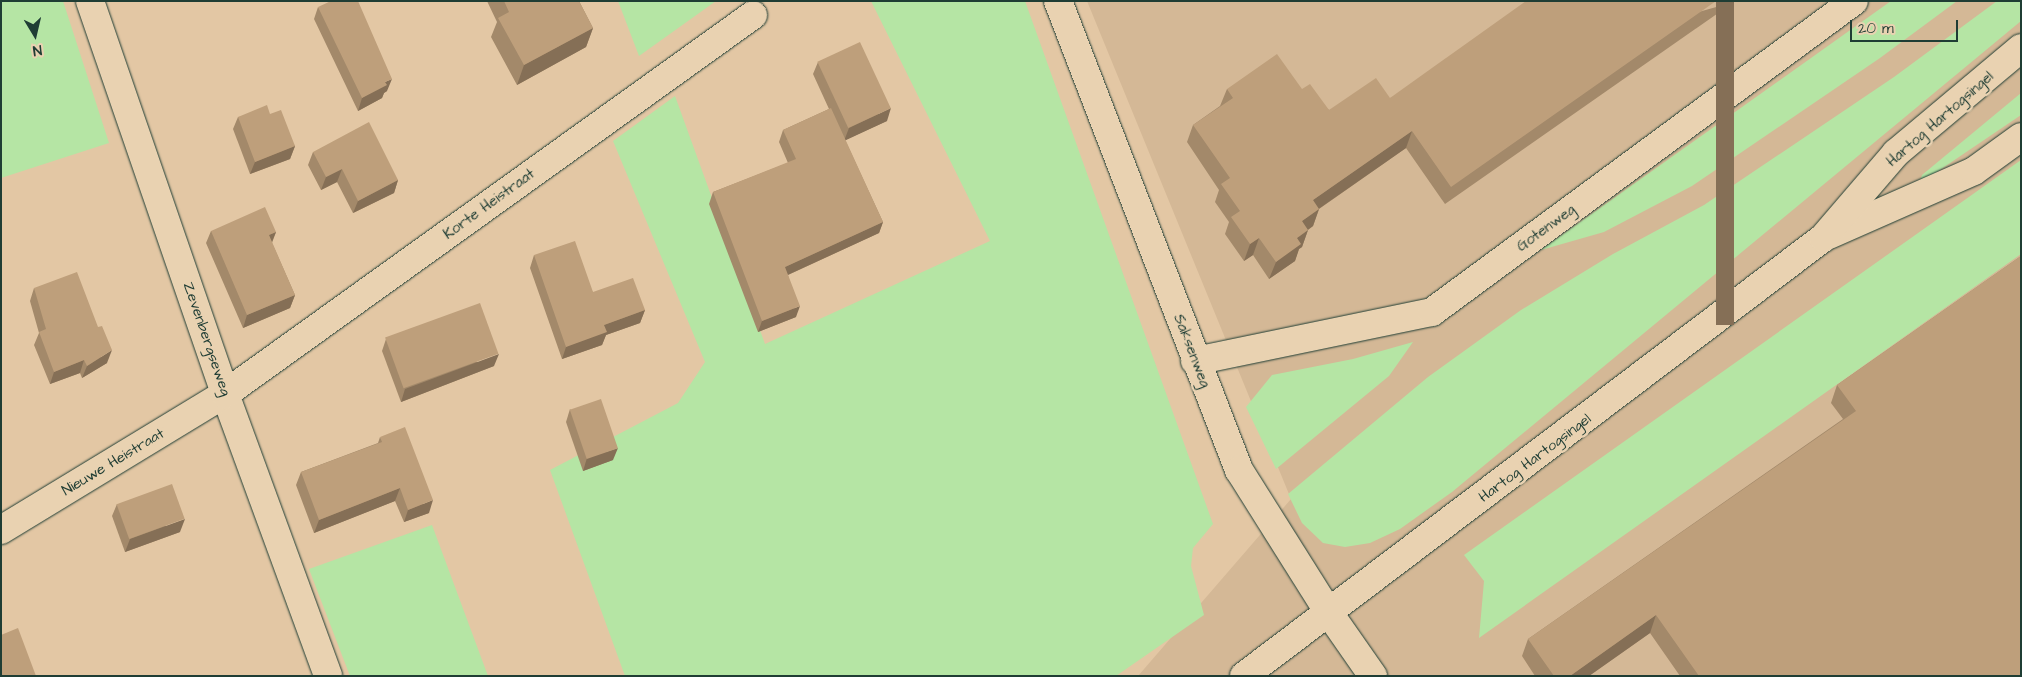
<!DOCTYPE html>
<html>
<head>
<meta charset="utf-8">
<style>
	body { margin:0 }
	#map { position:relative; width:2022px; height:677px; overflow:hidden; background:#e3c7a4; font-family:"Architects Daughter",sans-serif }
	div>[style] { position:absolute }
	.built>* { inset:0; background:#d4b896 }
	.green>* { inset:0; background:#b5e5a4 }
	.roads { filter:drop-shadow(0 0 1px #1f3d34) drop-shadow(0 0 1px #1f3d34) }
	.minor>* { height:28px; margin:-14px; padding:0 14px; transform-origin:14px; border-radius:14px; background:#e9d2b1 }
	.tertiary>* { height:28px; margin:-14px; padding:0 14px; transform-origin:14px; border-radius:14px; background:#e9d2b1 }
	.wall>* { inset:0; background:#a3896a }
	.shaded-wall>* { inset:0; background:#856f56; transform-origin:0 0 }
	.building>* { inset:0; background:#be9f7b; transform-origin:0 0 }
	span { translate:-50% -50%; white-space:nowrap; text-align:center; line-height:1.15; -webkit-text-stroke:5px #e9d2b1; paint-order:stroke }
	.street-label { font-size:15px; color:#1f3d34 }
	.frame { position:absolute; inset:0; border:2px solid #1f3d34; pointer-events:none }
	.north { position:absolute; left:10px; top:10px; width:50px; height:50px; -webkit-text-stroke:4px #e9d2b1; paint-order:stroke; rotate:171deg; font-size:14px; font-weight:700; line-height:20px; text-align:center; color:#1f3d34 }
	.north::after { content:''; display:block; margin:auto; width:18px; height:22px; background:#1f3d34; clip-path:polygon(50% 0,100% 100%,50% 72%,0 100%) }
	.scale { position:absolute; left:1850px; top:20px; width:108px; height:22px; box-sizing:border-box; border:2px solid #1f3d34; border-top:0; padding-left:6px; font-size:15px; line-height:18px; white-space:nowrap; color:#1f3d34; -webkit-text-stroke:4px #e9d2b1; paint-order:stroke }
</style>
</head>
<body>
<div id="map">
	<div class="built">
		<div style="clip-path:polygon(1087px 1px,2021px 1px,2021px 676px,1138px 676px,1291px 499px)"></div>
	</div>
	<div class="green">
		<div style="clip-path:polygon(1px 1px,63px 1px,109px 143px,1px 178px)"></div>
		<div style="clip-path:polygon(618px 1px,716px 1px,639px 56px)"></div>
		<div style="clip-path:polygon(871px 1px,1025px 1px,1213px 524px,1193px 548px,1191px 566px,1204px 615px,1116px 676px,625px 676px,550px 470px,678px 403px,705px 362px,613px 141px,675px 96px,765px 344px,990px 241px)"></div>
		<div style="clip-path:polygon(1891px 1px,1957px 1px,1880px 58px,1692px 186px,1604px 232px,1541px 250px)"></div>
		<div style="clip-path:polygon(1997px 1px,2021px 1px,2021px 21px,1452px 492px,1400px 529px,1370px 543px,1345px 547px,1323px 543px,1302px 523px,1288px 494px,1428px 377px,1521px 310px,1613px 254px,1704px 205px,1894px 77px)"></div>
		<div style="clip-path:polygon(2021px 93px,2021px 115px,1919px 184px,1922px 175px)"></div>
		<div style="clip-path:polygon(2021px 160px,2021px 254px,1479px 638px,1484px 581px,1464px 555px)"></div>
		<div style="clip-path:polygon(1413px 342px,1389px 376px,1276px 469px,1246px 407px,1272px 375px,1353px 359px)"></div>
		<div style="clip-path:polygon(432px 525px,488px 676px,350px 676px,309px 569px)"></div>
	</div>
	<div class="roads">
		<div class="minor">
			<div style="left:90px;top:1px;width:416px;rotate:71deg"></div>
			<div style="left:225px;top:394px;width:300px;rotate:69.9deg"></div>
			<div style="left:1058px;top:1px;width:503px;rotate:68.9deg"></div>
			<div style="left:1239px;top:470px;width:169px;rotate:57.8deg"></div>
			<div style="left:1329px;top:613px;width:77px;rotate:55.1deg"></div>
			<div style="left:1195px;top:361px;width:242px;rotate:-11.7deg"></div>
			<div style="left:1432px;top:312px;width:524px;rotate:-36.39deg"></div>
			<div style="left:1px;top:530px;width:262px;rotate:-31.3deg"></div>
			<div style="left:225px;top:394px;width:650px;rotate:-35.67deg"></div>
		</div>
		<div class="tertiary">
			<div style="left:1829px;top:235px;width:158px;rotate:-23.8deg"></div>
			<div style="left:1974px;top:171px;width:58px;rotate:-35.9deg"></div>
			<div style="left:1244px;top:676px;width:726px;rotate:-37.11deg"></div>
			<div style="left:1823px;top:238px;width:112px;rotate:-49.3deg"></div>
			<div style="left:1896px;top:153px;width:163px;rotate:-40deg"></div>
		</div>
	</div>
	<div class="wall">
		<div style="clip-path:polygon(487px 1px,579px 1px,593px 28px,586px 47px,517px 85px,491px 37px,497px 22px)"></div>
		<div style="clip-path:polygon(1734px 2px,1445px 204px,1406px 148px,1319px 209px,1313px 226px,1308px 230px,1302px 247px,1299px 249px,1295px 261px,1269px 279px,1253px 255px,1244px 261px,1225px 234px,1229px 222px,1215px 202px,1219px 190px,1187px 142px,1193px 125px,1220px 106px,1227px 89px,1302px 89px,1329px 110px,1390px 98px)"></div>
		<div style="clip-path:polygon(318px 7px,387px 91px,384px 93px,382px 98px,358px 111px,314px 19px)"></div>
		<div style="clip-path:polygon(818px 62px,887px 121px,845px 140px,883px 222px,879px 233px,788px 275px,796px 317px,758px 332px,709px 204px,713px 192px,788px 163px,779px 142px,783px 130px,829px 109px,813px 74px)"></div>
		<div style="clip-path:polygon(270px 114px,295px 146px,290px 159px,250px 174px,233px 129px,238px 117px)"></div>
		<div style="clip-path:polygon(313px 152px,398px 180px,394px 193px,353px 213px,337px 182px,321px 190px,308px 165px)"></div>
		<div style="clip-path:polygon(211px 231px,276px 232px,272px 243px,295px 295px,290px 308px,243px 328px,206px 243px)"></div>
		<div style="clip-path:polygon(534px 255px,593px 292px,645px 310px,640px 323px,606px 335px,602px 345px,562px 359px,530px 268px)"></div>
		<div style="clip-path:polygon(2021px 256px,2021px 676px,1680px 676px,1650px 633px,1589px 676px,1535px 676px,1522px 656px,1528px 639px,1843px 419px,1831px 403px,1837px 385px)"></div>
		<div style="clip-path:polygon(34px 288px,107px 363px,82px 378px,80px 373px,50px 384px,34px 345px,39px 333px,30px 301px)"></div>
		<div style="clip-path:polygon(386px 339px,494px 366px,401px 402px,382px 351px)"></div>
		<div style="clip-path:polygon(570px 409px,613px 460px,583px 471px,566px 422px)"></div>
		<div style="clip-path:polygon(380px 437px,429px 513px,404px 522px,395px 501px,314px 533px,296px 485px,301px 472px,378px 443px)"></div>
		<div style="clip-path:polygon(117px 504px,180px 532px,125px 552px,112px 516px)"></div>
	</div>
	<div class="shaded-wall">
		<div style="left:1716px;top:1px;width:18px;height:324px"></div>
		<div style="clip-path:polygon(593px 28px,586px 47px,517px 85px,524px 65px)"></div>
		<div style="clip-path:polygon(392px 79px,387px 91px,384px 93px,382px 98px,358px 111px,362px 98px,385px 82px)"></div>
		<div style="clip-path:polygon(891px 108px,887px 121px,844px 141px,849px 128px)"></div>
		<div style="clip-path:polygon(1412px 131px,1406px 148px,1307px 217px,1313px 200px)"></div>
		<div style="clip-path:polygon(295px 146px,290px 159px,250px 174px,255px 162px)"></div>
		<div style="clip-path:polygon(342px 169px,337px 182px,321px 190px,326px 177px)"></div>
		<div style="clip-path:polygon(398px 180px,394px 193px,353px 213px,358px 201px)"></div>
		<div style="clip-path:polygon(1319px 209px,1313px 226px,1295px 239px,1302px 221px)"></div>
		<div style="clip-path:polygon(883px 222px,879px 233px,781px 278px,785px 267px)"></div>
		<div style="clip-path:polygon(1308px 230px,1302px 247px,1299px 249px,1295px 261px,1269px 279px,1276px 262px,1297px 238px)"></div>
		<div style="clip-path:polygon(276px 232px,271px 244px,269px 235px)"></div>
		<div style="clip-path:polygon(1259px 238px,1253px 255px,1244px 261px,1250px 244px)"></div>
		<div style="clip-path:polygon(295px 295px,290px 308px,243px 328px,247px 315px)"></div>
		<div style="clip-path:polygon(800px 306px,796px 317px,758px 332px,762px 321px)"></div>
		<div style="clip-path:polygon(645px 310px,640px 323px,606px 335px,602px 345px,562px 359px,566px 347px,604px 325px)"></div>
		<div style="clip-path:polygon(112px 350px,107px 363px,82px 378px,87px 366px)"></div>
		<div style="clip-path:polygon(499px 354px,494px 366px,401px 402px,405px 389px)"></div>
		<div style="clip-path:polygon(84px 360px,80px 373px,50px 384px,54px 372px)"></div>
		<div style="clip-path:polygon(618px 448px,613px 460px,583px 471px,587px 458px)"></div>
		<div style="clip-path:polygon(400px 488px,395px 501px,314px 533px,319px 520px)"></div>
		<div style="clip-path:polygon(433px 500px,429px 513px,404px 522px,408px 510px)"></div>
		<div style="clip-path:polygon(185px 519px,180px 532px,125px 552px,130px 539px)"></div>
		<div style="clip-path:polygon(1656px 615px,1650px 633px,1589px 676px,1570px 676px)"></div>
	</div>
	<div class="building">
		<div style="clip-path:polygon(331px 1px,358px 1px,392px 79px,385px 82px,387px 85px,362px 98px,318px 7px)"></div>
		<div style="clip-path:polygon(504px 1px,579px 1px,593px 28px,524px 65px,498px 18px,509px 12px)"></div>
		<div style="clip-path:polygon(1526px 1px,1716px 1px,1451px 187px,1412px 131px,1313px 200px,1319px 209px,1302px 221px,1308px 230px,1297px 238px,1301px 244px,1276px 262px,1259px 238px,1250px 244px,1231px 217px,1240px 211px,1221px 184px,1230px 178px,1193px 125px,1233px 98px,1227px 89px,1277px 54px,1302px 89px,1310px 84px,1329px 110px,1376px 78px,1390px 98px)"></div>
		<div style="left:860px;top:42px;width:73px;height:47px;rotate:65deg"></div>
		<div style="clip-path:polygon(267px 105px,270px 114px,281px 110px,295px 146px,255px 162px,238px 117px)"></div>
		<div style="clip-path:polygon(831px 108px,883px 222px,785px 267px,800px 306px,762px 321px,713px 192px,796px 159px,783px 130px)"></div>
		<div style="clip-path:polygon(369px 122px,398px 180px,358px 201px,342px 169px,326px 177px,313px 152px)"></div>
		<div style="clip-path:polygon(265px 207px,276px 232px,269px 235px,295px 295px,247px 315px,211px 231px)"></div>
		<div style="clip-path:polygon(575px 241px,593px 292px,633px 278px,645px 310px,604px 325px,607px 332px,566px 347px,534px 255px)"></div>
		<div style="clip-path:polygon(2021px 256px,2021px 676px,1699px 676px,1656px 615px,1570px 676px,1554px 676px,1528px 639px,1856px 411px,1837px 385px)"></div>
		<div style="clip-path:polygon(77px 272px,98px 327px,102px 326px,112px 350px,87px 366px,84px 360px,54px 372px,39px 332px,46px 329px,34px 288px)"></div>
		<div style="left:480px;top:303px;width:54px;height:101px;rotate:70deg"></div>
		<div style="left:601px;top:399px;width:52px;height:33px;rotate:71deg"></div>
		<div style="clip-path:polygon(405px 427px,433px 500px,408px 510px,400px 488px,319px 520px,301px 472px,382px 442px,380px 437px)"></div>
		<div style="left:172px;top:484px;width:37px;height:59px;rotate:70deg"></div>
		<div style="clip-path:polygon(18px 628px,36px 676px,1px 676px,1px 635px)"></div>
	</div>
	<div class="street-label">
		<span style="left:1940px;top:119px;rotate:-41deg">Hartog Hartogsingel</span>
		<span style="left:489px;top:204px;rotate:-36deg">Korte Heistraat</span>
		<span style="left:1546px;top:228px;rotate:-36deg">Gotenweg</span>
		<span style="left:207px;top:339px;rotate:71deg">Zevenbergseweg</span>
		<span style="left:1192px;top:351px;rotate:69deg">Saksenweg</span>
		<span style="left:1535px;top:458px;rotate:-37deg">Hartog Hartogsingel</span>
		<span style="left:113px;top:462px;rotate:-31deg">Nieuwe Heistraat</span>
	</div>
	<div class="frame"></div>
	<div class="north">N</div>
	<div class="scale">20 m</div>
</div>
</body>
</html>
